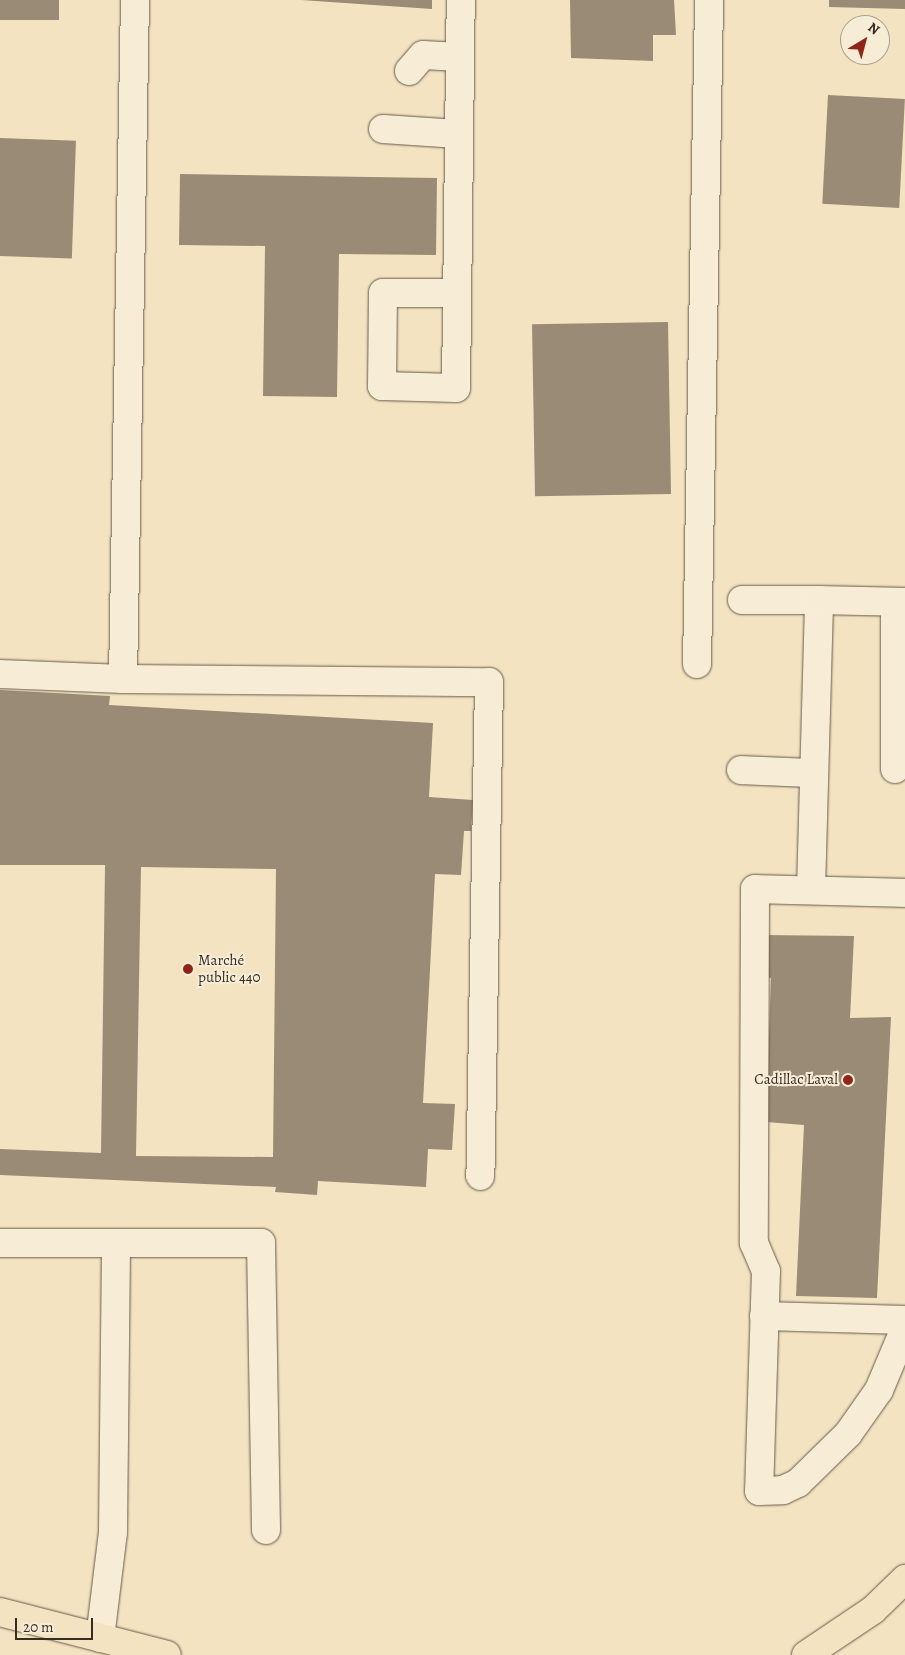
<!DOCTYPE html>
<html>
<head>
<meta charset="utf-8">
<style>
	body { margin:0 }
	#map { position:relative; width:905px; height:1655px; overflow:hidden; background:#f3e3c1; font-family:Alegreya,serif }
	div>[style] { position:absolute }
	.building>* { inset:0; background:#998b76; transform-origin:0 0 }
	.roads { filter:drop-shadow(0 0 1px #665a4b) drop-shadow(0 0 1px #665a4b) }
	.minor>* { height:28px; margin:-14px; padding:0 14px; transform-origin:14px; border-radius:14px; background:#f7edd7 }
	.major>* { height:28px; margin:-14px; padding:0 14px; transform-origin:14px; border-radius:14px; background:#f3e3c1 }
	.dots>* { width:14px; height:14px; translate:-50% -50%; box-sizing:border-box; border:2px solid #f7edd7; border-radius:50% }
	span { translate:-50% -50%; white-space:nowrap; text-align:center; line-height:1.15; -webkit-text-stroke:4px #f7edd7; paint-order:stroke }
	.poi-label { font-size:15px; color:#372c24 }
	.left { translate:0 -50%; text-align:left }
	.right { translate:-100% -50%; text-align:right }
	.north { position:absolute; left:840px; top:15px; width:50px; height:50px; box-sizing:border-box; background:#f7edd7; border:1px solid #aaa08f; border-radius:50%; rotate:37deg; font-size:14px; font-weight:700; line-height:20px; text-align:center; color:#372c24 }
	.north::after { content:''; display:block; margin:auto; width:18px; height:22px; background:#8f2418; clip-path:polygon(50% 0,100% 100%,50% 72%,0 100%) }
	.scale { position:absolute; left:15px; top:1618px; width:78px; height:22px; box-sizing:border-box; border:2px solid #372c24; border-top:0; padding-left:6px; font-size:15px; line-height:18px; white-space:nowrap; color:#372c24; -webkit-text-stroke:4px #f7edd7; paint-order:stroke }
</style>
</head>
<body>
<div id="map">
	<div class="building">
		<div style="left:0;top:0;width:59px;height:20px"></div>
		<div style="clip-path:polygon(301px 0,432px 0,432px 9px)"></div>
		<div style="clip-path:polygon(570px 0,674px 0,676px 35px,653px 35px,653px 61px,571px 58px)"></div>
		<div style="clip-path:polygon(829px 0,905px 0,905px 9px,829px 7px)"></div>
		<div style="left:828px;top:95px;width:77px;height:109px;rotate:3deg"></div>
		<div style="left:0;top:138px;width:76px;height:118px;rotate:2deg"></div>
		<div style="clip-path:polygon(180px 174px,437px 178px,436px 255px,339px 254px,337px 397px,263px 396px,265px 246px,179px 245px)"></div>
		<div style="left:668px;top:322px;width:172px;height:136px;rotate:89deg"></div>
		<div style="clip-path:polygon(evenodd,0 690px,110px 696px,109px 705px,433px 723px,429px 797px,473px 800px,471px 831px,464px 831px,461px 875px,435px 874px,423px 1103px,455px 1104px,452px 1150px,428px 1149px,426px 1187px,318px 1181px,317px 1195px,275px 1192px,276px 1187px,0 1175px,0 1149px,101px 1153px,105px 865px,0 865px,0 690px,141px 867px,276px 869px,273px 1157px,136px 1156px,141px 867px)"></div>
		<div style="clip-path:polygon(762px 935px,854px 936px,850px 1018px,891px 1017px,877px 1298px,796px 1296px,804px 1125px,766px 1122px,771px 978px,761px 977px)"></div>
	</div>
	<div class="roads">
		<div class="minor">
			<div style="left:409px;top:71px;width:21px;rotate:-49deg"></div>
			<div style="left:423px;top:55px;width:37px;rotate:3deg"></div>
			<div style="left:383px;top:129px;width:75px;rotate:3.8deg"></div>
			<div style="left:456px;top:293px;width:73px;rotate:180deg"></div>
			<div style="left:383px;top:293px;width:93px;rotate:90.6deg"></div>
			<div style="left:382px;top:386px;width:74px;rotate:1.5deg"></div>
			<div style="left:456px;top:388px;width:388px;rotate:-89.3deg"></div>
			<div style="left:742px;top:600px;width:77px"></div>
			<div style="left:895px;top:602px;width:167px;rotate:90deg"></div>
			<div style="left:697px;top:664px;width:664px;rotate:-88.96deg"></div>
			<div style="left:0;top:674px;width:123px;rotate:2.3deg"></div>
			<div style="left:123px;top:679px;width:366px;rotate:0.5deg"></div>
			<div style="left:489px;top:682px;width:494px;rotate:91deg"></div>
			<div style="left:123px;top:679px;width:679px;rotate:-88.99deg"></div>
			<div style="left:741px;top:770px;width:73px;rotate:2.4deg"></div>
			<div style="left:811px;top:890px;width:290px;rotate:-88.4deg"></div>
			<div style="left:819px;top:600px;width:86px;rotate:1.3deg"></div>
			<div style="left:905px;top:893px;width:150px;rotate:-178.5deg"></div>
			<div style="left:755px;top:889px;width:354px;rotate:90.2deg"></div>
			<div style="left:754px;top:1243px;width:30px;rotate:67deg"></div>
			<div style="left:766px;top:1271px;width:220px;rotate:91.8deg"></div>
			<div style="left:759px;top:1491px;width:24px;rotate:-2deg"></div>
			<div style="left:783px;top:1490px;width:17px;rotate:-25deg"></div>
			<div style="left:798px;top:1483px;width:70px;rotate:-44.4deg"></div>
			<div style="left:848px;top:1434px;width:54px;rotate:-54.8deg"></div>
			<div style="left:879px;top:1390px;width:67px;rotate:-67.2deg"></div>
			<div style="left:0;top:1243px;width:261px"></div>
			<div style="left:261px;top:1243px;width:287px;rotate:89deg"></div>
			<div style="left:764px;top:1316px;width:141px;rotate:1.6deg"></div>
			<div style="left:100px;top:1638px;width:107px;rotate:-83deg"></div>
			<div style="left:113px;top:1532px;width:289px;rotate:-89.4deg"></div>
		</div>
		<div class="major">
			<div style="left:0;top:1612px;width:172px;rotate:14.4deg"></div>
			<div style="left:806px;top:1655px;width:81px;rotate:-33.9deg"></div>
			<div style="left:873px;top:1610px;width:45px;rotate:-44.1deg"></div>
		</div>
	</div>
	<div class="dots">
		<div style="left:188px;top:969px;background:#8f2418"></div>
		<div style="left:848px;top:1080px;background:#8f2418"></div>
	</div>
	<div class="poi-label">
		<span class="left" style="left:198px;top:969px">Marché<br>public 440</span>
		<span class="right" style="left:838px;top:1080px">Cadillac Laval</span>
	</div>
	<div class="north">N</div>
	<div class="scale">20 m</div>
</div>
</body>
</html>
